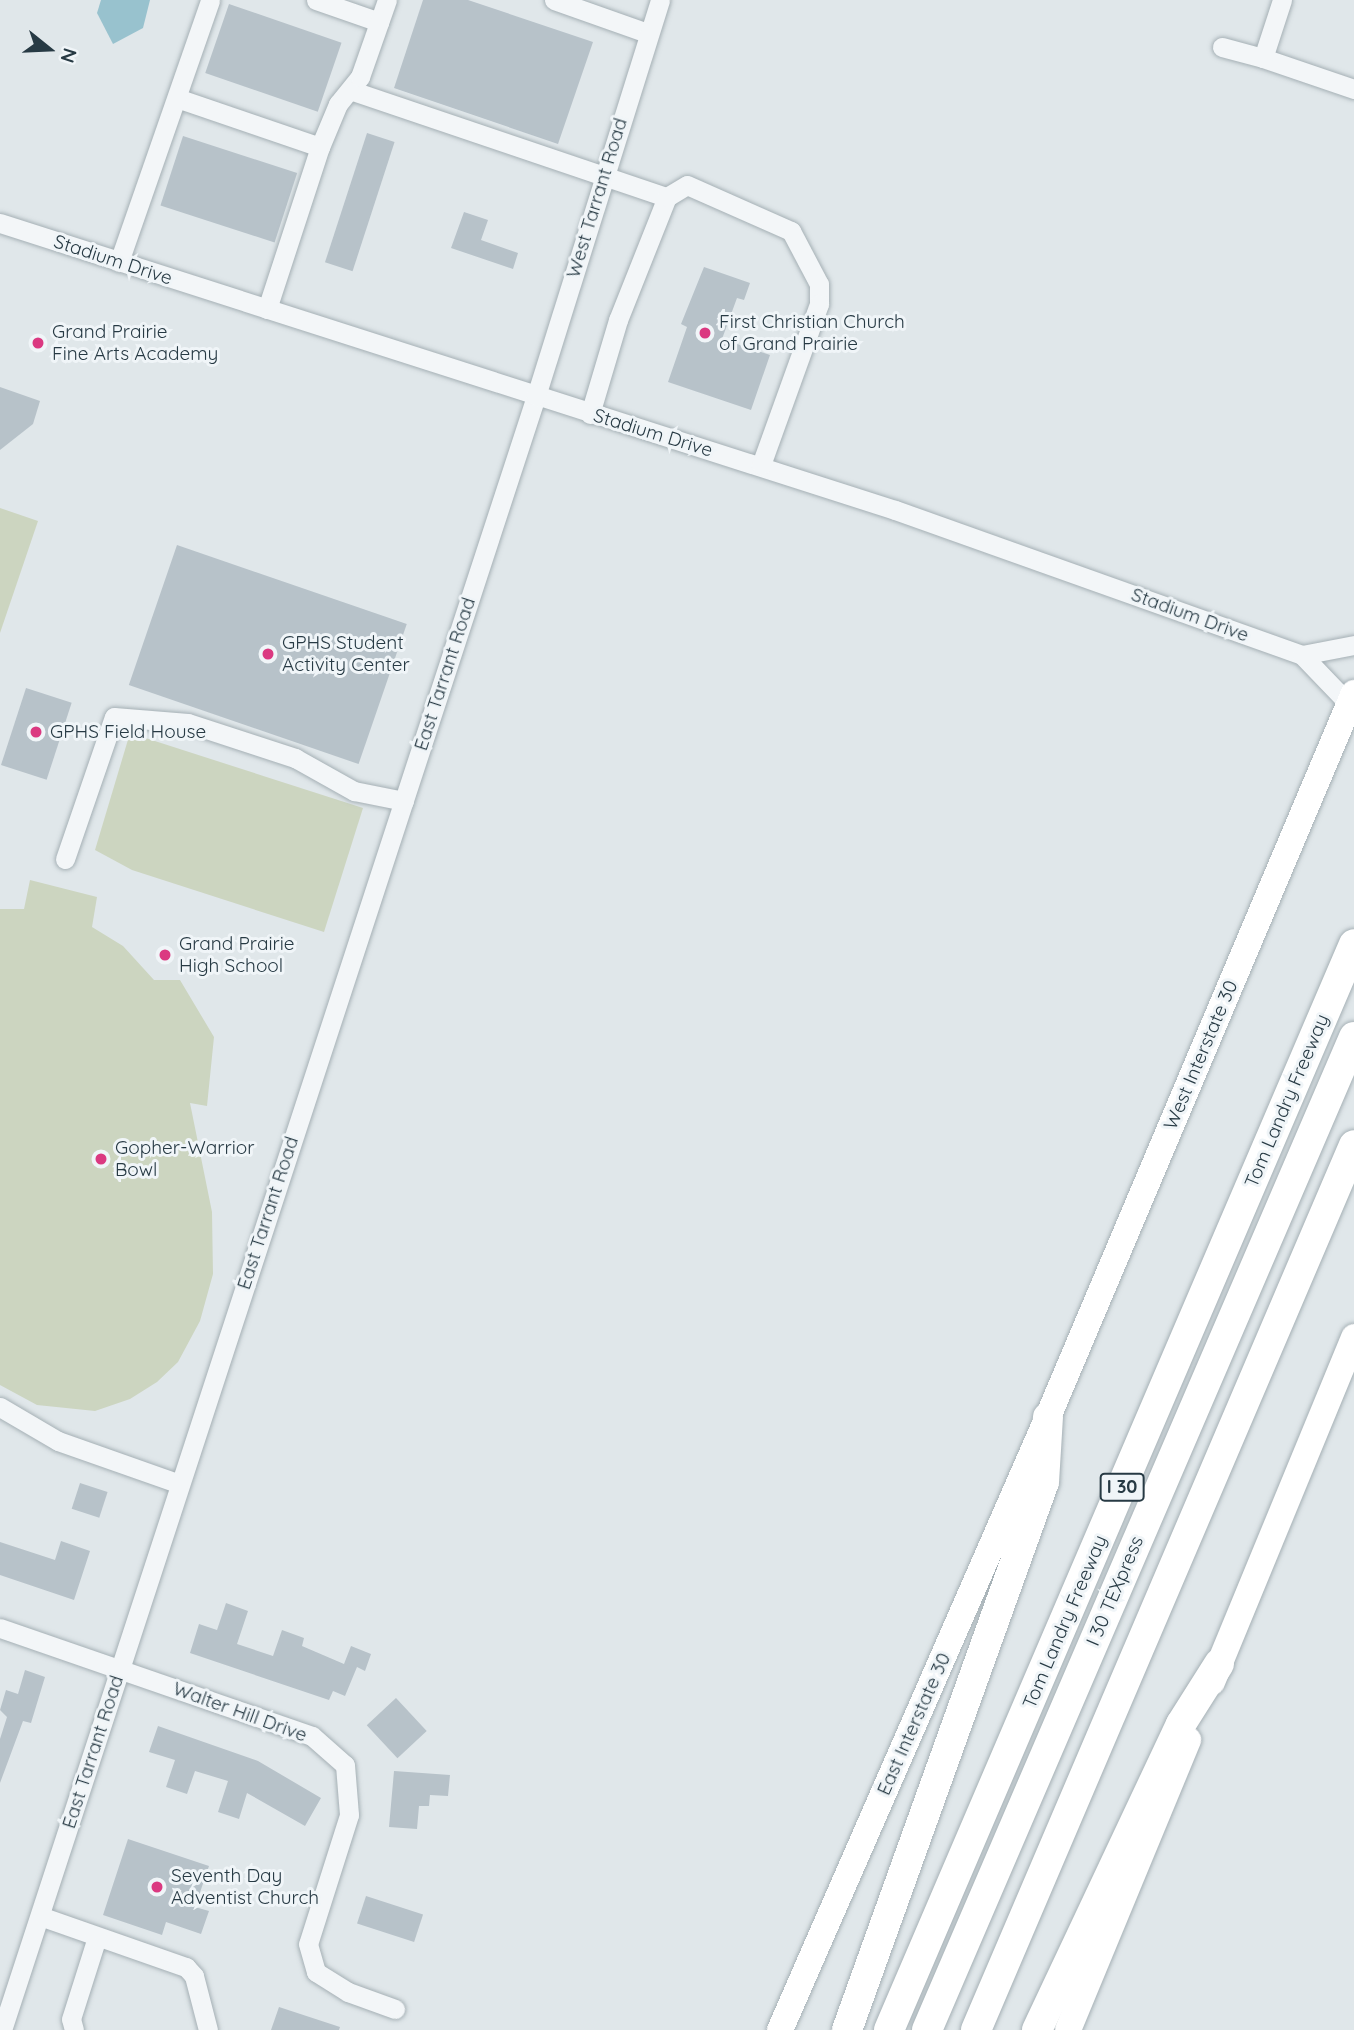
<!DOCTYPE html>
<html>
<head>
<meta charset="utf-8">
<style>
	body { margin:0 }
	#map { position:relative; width:1354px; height:2030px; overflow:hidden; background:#e0e7ea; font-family:Quicksand,sans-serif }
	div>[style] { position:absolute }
	.green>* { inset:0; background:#ccd5c0 }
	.water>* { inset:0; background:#98c2ce }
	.building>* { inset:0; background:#b7c2c9; transform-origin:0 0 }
	.roads { filter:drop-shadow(0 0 2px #a5b0b5) drop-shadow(0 0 2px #a5b0b5) }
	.minor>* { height:19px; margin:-9.5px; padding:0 9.5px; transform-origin:9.5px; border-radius:9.5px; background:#f3f6f8 }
	.major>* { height:26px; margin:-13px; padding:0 13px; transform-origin:13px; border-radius:13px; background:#fff }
	.highway>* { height:30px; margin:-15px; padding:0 15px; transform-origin:15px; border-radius:15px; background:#fff }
	.dots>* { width:19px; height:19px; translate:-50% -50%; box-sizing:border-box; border:4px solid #f0f5f8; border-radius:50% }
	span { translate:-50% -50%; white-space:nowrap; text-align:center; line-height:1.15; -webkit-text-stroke:6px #f0f5f8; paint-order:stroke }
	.shield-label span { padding:2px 5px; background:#f0f5f8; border:2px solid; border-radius:5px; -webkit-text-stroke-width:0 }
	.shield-label { font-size:18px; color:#273a44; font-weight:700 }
	.street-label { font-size:19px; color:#273a44 }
	.poi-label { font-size:19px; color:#273a44 }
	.left { translate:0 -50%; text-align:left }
	.north { position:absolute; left:14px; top:14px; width:70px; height:70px; -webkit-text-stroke:5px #f0f5f8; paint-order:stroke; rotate:108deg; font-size:19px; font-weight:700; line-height:28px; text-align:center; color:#273a44 }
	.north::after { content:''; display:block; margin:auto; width:24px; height:32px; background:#273a44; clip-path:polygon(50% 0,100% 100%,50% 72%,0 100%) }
</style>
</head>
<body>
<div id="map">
	<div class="green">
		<div style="clip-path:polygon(0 508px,38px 521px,0 633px)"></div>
		<div style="clip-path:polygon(130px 733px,363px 808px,324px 932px,132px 870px,95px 850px)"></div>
		<div style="clip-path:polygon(30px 880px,97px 897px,92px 927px,123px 946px,154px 980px,180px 980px,214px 1037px,207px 1106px,190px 1103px,212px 1212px,213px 1274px,200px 1321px,178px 1362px,157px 1382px,130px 1399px,95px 1411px,37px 1405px,0 1385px,0 909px,24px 909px)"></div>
	</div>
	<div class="water">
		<div style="clip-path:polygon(101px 0,150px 0,143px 28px,113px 44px,97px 13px)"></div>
	</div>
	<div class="building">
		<div style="clip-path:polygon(423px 0,468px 0,593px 42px,558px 144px,394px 88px)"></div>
		<div style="left:229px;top:4px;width:119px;height:73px;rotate:19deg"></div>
		<div style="left:367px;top:133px;width:29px;height:136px;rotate:18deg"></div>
		<div style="left:183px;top:136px;width:120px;height:73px;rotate:18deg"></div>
		<div style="clip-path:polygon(464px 212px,488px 220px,481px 240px,518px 253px,513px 269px,451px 248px)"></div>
		<div style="clip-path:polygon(704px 267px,750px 283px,744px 300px,737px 298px,722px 339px,770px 355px,751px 410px,668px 382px,687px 327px,681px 324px)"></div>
		<div style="clip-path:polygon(0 387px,40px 401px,33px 424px,0 450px)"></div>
		<div style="left:177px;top:545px;width:243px;height:148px;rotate:19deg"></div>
		<div style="left:26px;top:688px;width:48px;height:81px;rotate:18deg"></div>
		<div style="left:80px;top:1483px;width:29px;height:27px;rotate:18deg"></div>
		<div style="clip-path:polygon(61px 1541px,90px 1551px,74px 1600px,0 1575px,0 1542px,55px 1560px)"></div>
		<div style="clip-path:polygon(226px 1603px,248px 1611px,237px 1644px,273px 1656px,282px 1630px,304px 1638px,302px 1646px,344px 1664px,351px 1646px,371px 1654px,365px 1671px,357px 1667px,345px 1696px,333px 1691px,329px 1700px,190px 1653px,199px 1624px,217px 1630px)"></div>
		<div style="clip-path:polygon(25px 1670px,45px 1677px,31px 1723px,23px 1721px,0 1783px,0 1739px,7px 1717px,0 1710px,6px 1690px,18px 1694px)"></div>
		<div style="left:396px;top:1698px;width:45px;height:40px;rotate:47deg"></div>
		<div style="clip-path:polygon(158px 1726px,258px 1761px,321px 1798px,305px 1826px,247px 1793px,239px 1819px,218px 1812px,228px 1781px,195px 1771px,187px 1794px,166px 1787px,175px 1760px,149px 1752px)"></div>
		<div style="clip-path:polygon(394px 1771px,450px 1775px,448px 1796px,430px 1795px,429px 1806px,419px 1806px,417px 1829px,389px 1827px)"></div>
		<div style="clip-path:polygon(128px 1839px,209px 1866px,195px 1907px,209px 1911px,201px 1934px,166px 1922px,162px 1935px,103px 1915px)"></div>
		<div style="left:366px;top:1896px;width:60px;height:29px;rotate:18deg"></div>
		<div style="clip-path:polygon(279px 2007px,340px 2027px,339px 2030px,271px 2030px)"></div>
	</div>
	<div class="roads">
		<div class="minor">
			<div style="left:316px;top:0;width:67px;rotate:19.2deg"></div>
			<div style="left:554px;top:0;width:99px;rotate:19.5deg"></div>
			<div style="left:1282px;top:0;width:61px;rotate:108.1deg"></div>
			<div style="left:1263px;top:58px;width:96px;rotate:18.8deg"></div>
			<div style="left:1222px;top:47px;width:42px;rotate:15deg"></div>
			<div style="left:353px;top:91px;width:331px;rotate:18.7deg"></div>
			<div style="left:177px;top:98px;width:151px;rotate:18.9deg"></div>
			<div style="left:0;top:223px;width:940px;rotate:17.78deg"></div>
			<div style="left:895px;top:510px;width:432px;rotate:19.6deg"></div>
			<div style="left:119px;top:262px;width:277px;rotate:-70.8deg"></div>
			<div style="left:267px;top:309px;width:170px;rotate:-71.9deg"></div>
			<div style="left:320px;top:147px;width:47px;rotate:-67.3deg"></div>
			<div style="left:338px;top:104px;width:35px;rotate:-51deg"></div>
			<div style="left:360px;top:77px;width:82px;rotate:-70.7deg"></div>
			<div style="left:590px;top:414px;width:98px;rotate:-73.4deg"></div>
			<div style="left:618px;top:320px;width:132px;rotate:-68.3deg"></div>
			<div style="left:667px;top:197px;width:23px;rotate:-31deg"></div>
			<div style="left:687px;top:185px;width:114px;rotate:23.9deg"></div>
			<div style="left:791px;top:231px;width:60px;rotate:62.2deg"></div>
			<div style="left:819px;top:284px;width:20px;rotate:90deg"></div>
			<div style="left:819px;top:304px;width:171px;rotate:109.8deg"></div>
			<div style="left:1349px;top:704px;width:68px;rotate:-133.8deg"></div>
			<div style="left:1302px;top:655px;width:53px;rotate:-10.9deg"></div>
			<div style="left:65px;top:859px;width:150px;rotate:-71deg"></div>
			<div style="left:114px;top:717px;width:74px;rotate:4.6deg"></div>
			<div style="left:188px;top:723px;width:113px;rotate:18.1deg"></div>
			<div style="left:295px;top:758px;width:68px;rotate:29.2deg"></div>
			<div style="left:354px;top:791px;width:51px;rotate:11.3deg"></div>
			<div style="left:0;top:1407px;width:67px;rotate:30.4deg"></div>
			<div style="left:58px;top:1441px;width:129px;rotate:19.4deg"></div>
			<div style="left:0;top:1628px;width:330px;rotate:19.1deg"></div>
			<div style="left:312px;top:1736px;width:44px;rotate:41.3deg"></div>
			<div style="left:345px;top:1765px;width:50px;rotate:85.4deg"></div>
			<div style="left:349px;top:1815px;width:135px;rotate:107.6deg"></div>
			<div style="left:308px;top:1944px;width:29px;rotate:74deg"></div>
			<div style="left:316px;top:1972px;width:38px;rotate:32deg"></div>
			<div style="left:348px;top:1992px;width:50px;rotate:19.9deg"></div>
			<div style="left:40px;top:1916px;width:155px;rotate:19.3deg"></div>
			<div style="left:186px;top:1967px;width:12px;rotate:48deg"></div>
			<div style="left:194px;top:1976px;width:56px;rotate:75.5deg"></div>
			<div style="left:2px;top:2030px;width:1719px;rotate:-71.9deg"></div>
			<div style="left:536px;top:396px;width:415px;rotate:-72.6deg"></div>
			<div style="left:74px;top:2030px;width:11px;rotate:-105deg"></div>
			<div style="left:71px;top:2019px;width:86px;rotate:-72.4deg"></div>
		</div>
		<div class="major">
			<div style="left:1212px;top:1682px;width:373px;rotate:-67.6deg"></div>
			<div style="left:780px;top:2030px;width:669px;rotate:-66.39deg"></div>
			<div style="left:1048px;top:1417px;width:786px;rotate:-67.09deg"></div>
			<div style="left:1068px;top:2030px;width:314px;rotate:-67.5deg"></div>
		</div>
		<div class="highway">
			<div style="left:847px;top:2030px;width:582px;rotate:-70.23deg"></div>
			<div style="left:1044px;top:1482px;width:65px;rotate:-86.5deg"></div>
			<div style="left:889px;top:2030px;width:1181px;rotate:-66.82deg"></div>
			<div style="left:927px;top:2030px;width:1081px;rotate:-66.73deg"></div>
			<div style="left:976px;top:2030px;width:962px;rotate:-66.87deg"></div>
			<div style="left:1037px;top:2030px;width:338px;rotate:-64.8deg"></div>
			<div style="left:1181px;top:1724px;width:71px;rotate:-57.7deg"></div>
		</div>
	</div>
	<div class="dots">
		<div style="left:705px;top:333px;background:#db3981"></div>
		<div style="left:38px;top:343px;background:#db3981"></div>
		<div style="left:268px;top:654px;background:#db3981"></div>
		<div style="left:36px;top:732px;background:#db3981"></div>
		<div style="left:165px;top:955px;background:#db3981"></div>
		<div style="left:101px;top:1159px;background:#db3981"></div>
		<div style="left:157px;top:1887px;background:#db3981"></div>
	</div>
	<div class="shield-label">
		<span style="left:1122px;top:1487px">I 30</span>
	</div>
	<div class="street-label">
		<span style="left:597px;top:198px;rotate:-73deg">West Tarrant Road</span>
		<span style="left:113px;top:260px;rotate:18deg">Stadium Drive</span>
		<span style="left:653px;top:433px;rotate:17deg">Stadium Drive</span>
		<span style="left:1190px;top:615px;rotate:20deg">Stadium Drive</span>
		<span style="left:445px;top:674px;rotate:-72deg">East Tarrant Road</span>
		<span style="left:1201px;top:1055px;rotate:-67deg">West Interstate 30</span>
		<span style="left:1287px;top:1101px;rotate:-67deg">Tom Landry Freeway</span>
		<span style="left:268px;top:1213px;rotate:-72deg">East Tarrant Road</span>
		<span style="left:1115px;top:1591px;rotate:-67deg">I 30 TEXpress</span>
		<span style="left:1065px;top:1622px;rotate:-67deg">Tom Landry Freeway</span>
		<span style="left:240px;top:1712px;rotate:20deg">Walter Hill Drive</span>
		<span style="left:914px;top:1724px;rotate:-66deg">East Interstate 30</span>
		<span style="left:93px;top:1752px;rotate:-72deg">East Tarrant Road</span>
	</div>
	<div class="poi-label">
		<span class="left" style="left:719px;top:333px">First Christian Church<br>of Grand Prairie</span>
		<span class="left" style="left:52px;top:343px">Grand Prairie<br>Fine Arts Academy</span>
		<span class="left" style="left:282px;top:654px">GPHS Student<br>Activity Center</span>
		<span class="left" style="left:50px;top:732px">GPHS Field House</span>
		<span class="left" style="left:179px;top:955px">Grand Prairie<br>High School</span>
		<span class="left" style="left:115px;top:1159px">Gopher-Warrior<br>Bowl</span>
		<span class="left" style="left:171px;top:1887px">Seventh Day<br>Adventist Church</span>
	</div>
	<div class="north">N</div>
</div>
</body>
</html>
